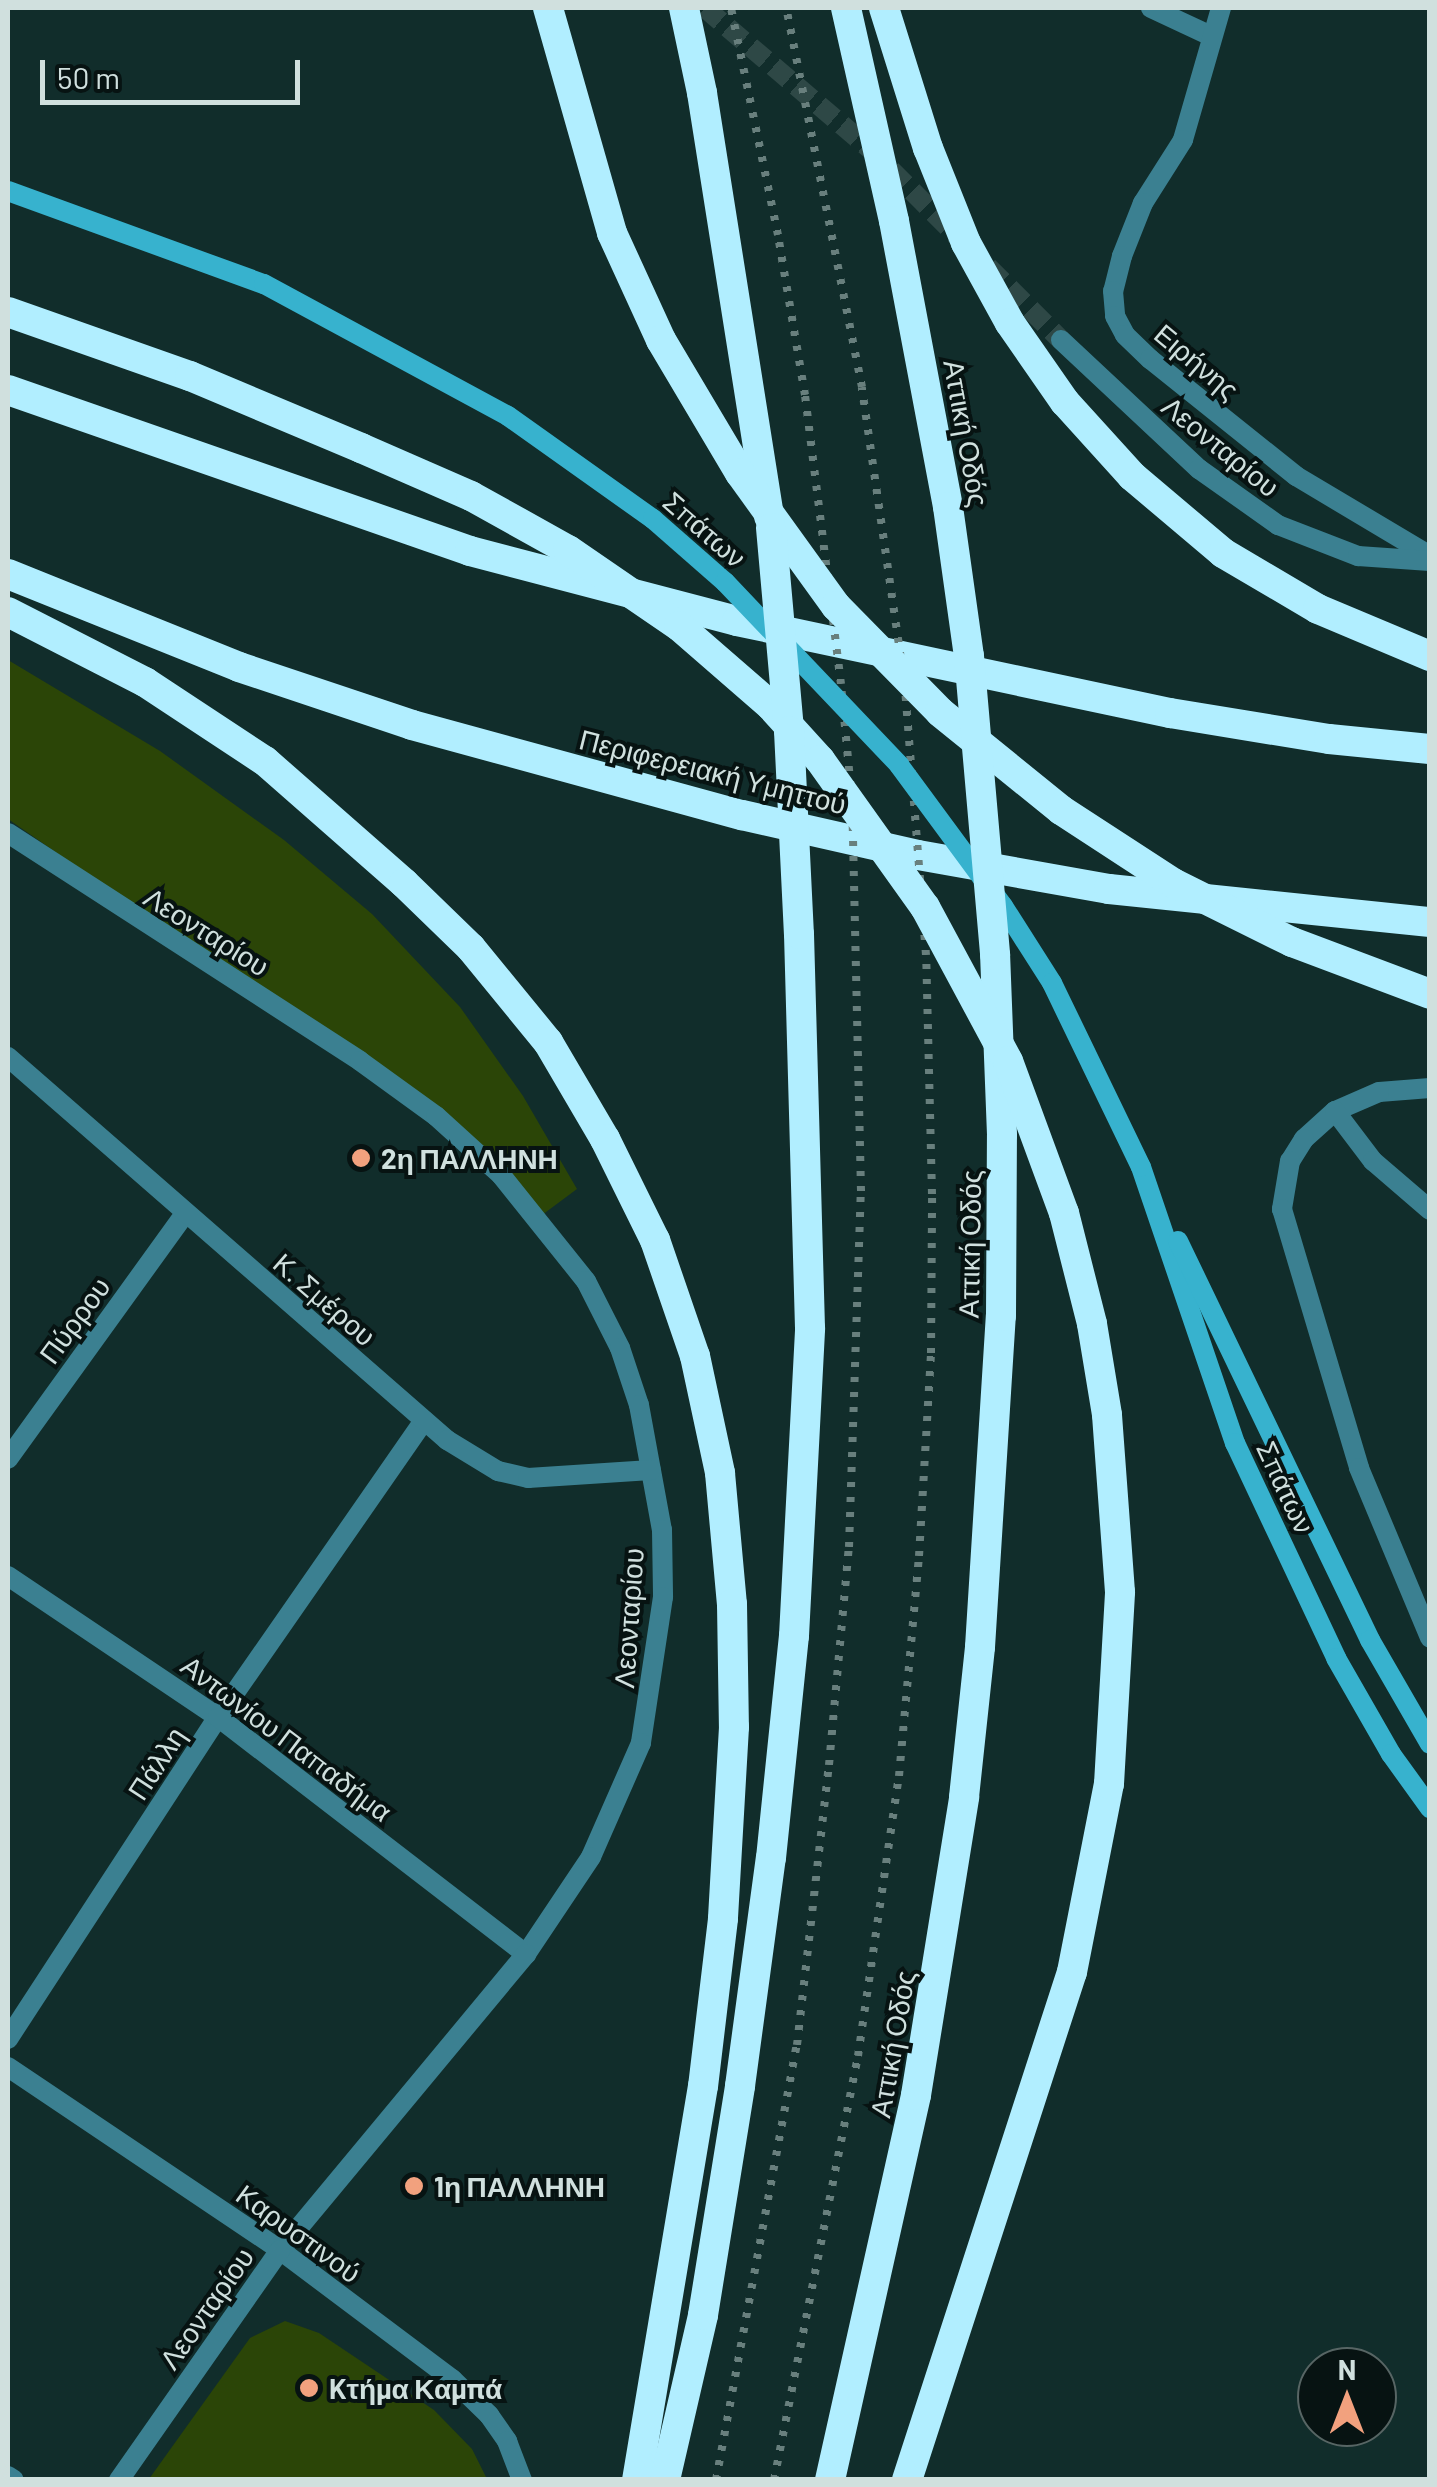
<!DOCTYPE html>
<html>
<head>
<meta charset="utf-8">
<style>
	body { margin:0 }
	#map { position:relative; width:1437px; height:2487px; overflow:hidden; background:#112d2b; font-family:Barlow,sans-serif }
	div>[style] { position:absolute }
	.green>* { inset:0; background:#2b4507 }
	.tertiary-tunnel>* { height:20px; margin-top:-10px; transform-origin:0; background:repeating-linear-gradient(90deg,#2e4846 0 20px,transparent 0 30px) }
	.pedestrian>* { height:20px; margin:-10px; padding:0 10px; transform-origin:10px; border-radius:10px; background:#3b8091 }
	.minor>* { height:20px; margin:-10px; padding:0 10px; transform-origin:10px; border-radius:10px; background:#3b8091 }
	.tertiary>* { height:20px; margin:-10px; padding:0 10px; transform-origin:10px; border-radius:10px; background:#3b8091 }
	.secondary>* { height:20px; margin:-10px; padding:0 10px; transform-origin:10px; border-radius:10px; background:#37b2ce }
	.motorway>* { height:30px; margin:-15px; padding:0 15px; transform-origin:15px; border-radius:15px; background:#b1eeff }
	.rail>* { height:8px; margin-top:-4px; transform-origin:0; background:repeating-linear-gradient(90deg,#687f7d 0 5px,transparent 0 15px) }
	.secondary-bridge>* { height:20px; margin:-10px; padding:0 10px; transform-origin:10px; border-radius:10px; background:#37b2ce }
	.motorway-bridge>* { height:30px; margin:-15px; padding:0 15px; transform-origin:15px; border-radius:15px; background:#b1eeff }
	.dots>* { width:28px; height:28px; translate:-50% -50%; box-sizing:border-box; border:5px solid #071312; border-radius:50% }
	span { translate:-50% -50%; white-space:nowrap; text-align:center; line-height:1.15; -webkit-text-stroke:8px #071312; paint-order:stroke }
	.street-label { font-size:28px; color:#d0e0de }
	.poi-label { font-size:28px; color:#d0e0de; font-weight:700 }
	.left { translate:0 -50%; text-align:left }
	.frame { position:absolute; inset:0; border:10px solid #d0e0de; pointer-events:none }
	.north { position:absolute; left:1297px; top:2347px; width:100px; height:100px; box-sizing:border-box; background:#071312; border:2px solid #576564; border-radius:50%; rotate:0deg; font-size:28px; font-weight:700; line-height:40px; text-align:center; color:#d0e0de }
	.north::after { content:''; display:block; margin:auto; width:35px; height:45px; background:#f2a17e; clip-path:polygon(50% 0,100% 100%,50% 72%,0 100%) }
	.scale { position:absolute; left:40px; top:60px; width:260px; height:45px; box-sizing:border-box; border:5px solid #d0e0de; border-top:0; padding-left:12px; font-size:30px; line-height:35px; white-space:nowrap; color:#d0e0de; -webkit-text-stroke:8px #071312; paint-order:stroke }
</style>
</head>
<body>
<div id="map">
	<div class="green">
		<div style="clip-path:polygon(8px 660px,160px 751px,284px 840px,372px 914px,460px 1007px,523px 1096px,577px 1189px,542px 1215px,486px 1151px,8px 819px)"></div>
		<div style="clip-path:polygon(285px 2321px,319px 2333px,434px 2410px,472px 2449px,487px 2479px,149px 2479px,250px 2338px)"></div>
	</div>
	<div class="tertiary-tunnel">
		<div style="left:705px;top:8px;width:217px;rotate:40.5deg"></div>
		<div style="left:870px;top:149px;width:123px;rotate:45deg"></div>
		<div style="left:988px;top:267px;width:103px;rotate:45deg"></div>
	</div>
	<div class="pedestrian">
		<div style="left:8px;top:2039px;width:384px;rotate:-56.9deg"></div>
		<div style="left:218px;top:1717px;width:361px;rotate:-55.2deg"></div>
	</div>
	<div class="minor">
		<div style="left:1151px;top:8px;width:66px;rotate:25deg"></div>
		<div style="left:1221px;top:8px;width:137px;rotate:106.1deg"></div>
		<div style="left:1183px;top:140px;width:75px;rotate:122.4deg"></div>
		<div style="left:1143px;top:203px;width:57px;rotate:111.6deg"></div>
		<div style="left:1122px;top:256px;width:36px;rotate:104deg"></div>
		<div style="left:1113px;top:291px;width:25px;rotate:85deg"></div>
		<div style="left:1115px;top:316px;width:21px;rotate:62deg"></div>
		<div style="left:1125px;top:335px;width:35px;rotate:44deg"></div>
		<div style="left:1150px;top:359px;width:187px;rotate:38.7deg"></div>
		<div style="left:1296px;top:476px;width:156px;rotate:30.8deg"></div>
		<div style="left:1430px;top:1088px;width:51px;rotate:175.5deg"></div>
		<div style="left:1379px;top:1092px;width:48px;rotate:156.6deg"></div>
		<div style="left:1335px;top:1111px;width:42px;rotate:137.9deg"></div>
		<div style="left:1304px;top:1139px;width:26px;rotate:122deg"></div>
		<div style="left:1290px;top:1161px;width:49px;rotate:99.5deg"></div>
		<div style="left:1282px;top:1209px;width:270px;rotate:73.4deg"></div>
		<div style="left:1359px;top:1468px;width:184px;rotate:67.3deg"></div>
		<div style="left:1335px;top:1111px;width:63px;rotate:52.8deg"></div>
		<div style="left:1373px;top:1161px;width:75px;rotate:40.7deg"></div>
		<div style="left:8px;top:1459px;width:302px;rotate:-54.2deg"></div>
		<div style="left:8px;top:1576px;width:253px;rotate:33.9deg"></div>
		<div style="left:218px;top:1717px;width:389px;rotate:37.6deg"></div>
		<div style="left:8px;top:2067px;width:328px;rotate:33.9deg"></div>
		<div style="left:280px;top:2250px;width:215px;rotate:36.9deg"></div>
		<div style="left:452px;top:2379px;width:52px;rotate:44.2deg"></div>
		<div style="left:489px;top:2415px;width:32px;rotate:55deg"></div>
		<div style="left:507px;top:2441px;width:42px;rotate:69deg"></div>
		<div style="left:8px;top:2476px;width:7px;rotate:34deg"></div>
	</div>
	<div class="tertiary">
		<div style="left:1061px;top:340px;width:189px;rotate:43.1deg"></div>
		<div style="left:1199px;top:469px;width:97px;rotate:35.3deg"></div>
		<div style="left:1278px;top:525px;width:86px;rotate:21.2deg"></div>
		<div style="left:1358px;top:556px;width:72px;rotate:4deg"></div>
		<div style="left:8px;top:833px;width:419px;rotate:32.9deg"></div>
		<div style="left:360px;top:1061px;width:94px;rotate:35.9deg"></div>
		<div style="left:436px;top:1116px;width:88px;rotate:42.2deg"></div>
		<div style="left:501px;top:1175px;width:136px;rotate:51.3deg"></div>
		<div style="left:586px;top:1281px;width:75px;rotate:63.1deg"></div>
		<div style="left:620px;top:1348px;width:60px;rotate:71.6deg"></div>
		<div style="left:639px;top:1405px;width:127px;rotate:79.6deg"></div>
		<div style="left:662px;top:1530px;width:67px;rotate:89.1deg"></div>
		<div style="left:663px;top:1597px;width:148px;rotate:98.6deg"></div>
		<div style="left:641px;top:1743px;width:124px;rotate:113.7deg"></div>
		<div style="left:591px;top:1857px;width:117px;rotate:123.8deg"></div>
		<div style="left:526px;top:1954px;width:385px;rotate:129.7deg"></div>
		<div style="left:280px;top:2250px;width:281px;rotate:125deg"></div>
		<div style="left:8px;top:1057px;width:583px;rotate:41.1deg"></div>
		<div style="left:447px;top:1440px;width:60px;rotate:31.3deg"></div>
		<div style="left:498px;top:1471px;width:31px;rotate:13deg"></div>
		<div style="left:528px;top:1478px;width:123px;rotate:-3.7deg"></div>
	</div>
	<div class="secondary">
		<div style="left:8px;top:191px;width:272px;rotate:20deg"></div>
		<div style="left:264px;top:284px;width:277px;rotate:28.4deg"></div>
		<div style="left:1141px;top:1167px;width:292px;rotate:71.2deg"></div>
		<div style="left:1235px;top:1443px;width:238px;rotate:64.8deg"></div>
		<div style="left:1336px;top:1658px;width:111px;rotate:60.2deg"></div>
		<div style="left:1391px;top:1754px;width:67px;rotate:54.2deg"></div>
		<div style="left:1178px;top:1241px;width:443px;rotate:64.3deg"></div>
		<div style="left:1370px;top:1640px;width:120px;rotate:60deg"></div>
	</div>
	<div class="motorway">
		<div style="left:548px;top:8px;width:234px;rotate:74.1deg"></div>
		<div style="left:684px;top:8px;width:87px;rotate:78deg"></div>
		<div style="left:702px;top:93px;width:429px;rotate:81deg"></div>
		<div style="left:846px;top:8px;width:218px;rotate:77.3deg"></div>
		<div style="left:894px;top:221px;width:291px;rotate:79.3deg"></div>
		<div style="left:884px;top:8px;width:147px;rotate:72.6deg"></div>
		<div style="left:928px;top:148px;width:102px;rotate:68.2deg"></div>
		<div style="left:966px;top:243px;width:91px;rotate:61.2deg"></div>
		<div style="left:1010px;top:323px;width:96px;rotate:55.2deg"></div>
		<div style="left:1065px;top:402px;width:100px;rotate:47.8deg"></div>
		<div style="left:1132px;top:476px;width:119px;rotate:40.2deg"></div>
		<div style="left:1223px;top:553px;width:110px;rotate:30.5deg"></div>
		<div style="left:1318px;top:609px;width:121px;rotate:22.8deg"></div>
		<div style="left:8px;top:312px;width:193px;rotate:19.4deg"></div>
		<div style="left:190px;top:376px;width:186px;rotate:22.8deg"></div>
		<div style="left:8px;top:390px;width:489px;rotate:19.2deg"></div>
		<div style="left:470px;top:551px;width:276px;rotate:14.7deg"></div>
		<div style="left:737px;top:621px;width:443px;rotate:12deg"></div>
		<div style="left:1170px;top:713px;width:161px;rotate:9.3deg"></div>
		<div style="left:1329px;top:739px;width:101px;rotate:5.7deg"></div>
		<div style="left:8px;top:574px;width:249px;rotate:21.9deg"></div>
		<div style="left:239px;top:667px;width:182px;rotate:18.5deg"></div>
		<div style="left:412px;top:725px;width:342px;rotate:15.3deg"></div>
		<div style="left:742px;top:815px;width:180px;rotate:12.8deg"></div>
		<div style="left:918px;top:855px;width:194px;rotate:10.1deg"></div>
		<div style="left:1109px;top:889px;width:323px;rotate:5.9deg"></div>
		<div style="left:8px;top:612px;width:154px;rotate:27.1deg"></div>
		<div style="left:145px;top:682px;width:144px;rotate:33.4deg"></div>
		<div style="left:265px;top:761px;width:185px;rotate:41.3deg"></div>
		<div style="left:404px;top:883px;width:93px;rotate:44.1deg"></div>
		<div style="left:471px;top:948px;width:122px;rotate:50.7deg"></div>
		<div style="left:548px;top:1042px;width:113px;rotate:59.6deg"></div>
		<div style="left:605px;top:1139px;width:113px;rotate:63.7deg"></div>
		<div style="left:655px;top:1240px;width:123px;rotate:71deg"></div>
		<div style="left:695px;top:1356px;width:120px;rotate:77.9deg"></div>
		<div style="left:720px;top:1473px;width:132px;rotate:84.8deg"></div>
		<div style="left:732px;top:1604px;width:123px;rotate:89.1deg"></div>
		<div style="left:734px;top:1727px;width:192px;rotate:93.3deg"></div>
		<div style="left:723px;top:1919px;width:168px;rotate:96.8deg"></div>
		<div style="left:703px;top:2086px;width:399px;rotate:99.5deg"></div>
		<div style="left:665px;top:2480px;width:169px;rotate:-77deg"></div>
		<div style="left:703px;top:2315px;width:232px;rotate:-80.8deg"></div>
		<div style="left:740px;top:2086px;width:230px;rotate:-82.3deg"></div>
		<div style="left:771px;top:1858px;width:223px;rotate:-84.1deg"></div>
		<div style="left:794px;top:1636px;width:308px;rotate:-87deg"></div>
		<div style="left:810px;top:1328px;width:394px;rotate:-91.6deg"></div>
		<div style="left:830px;top:2480px;width:394px;rotate:-77.4deg"></div>
		<div style="left:916px;top:2095px;width:302px;rotate:-80.8deg"></div>
		<div style="left:964px;top:1797px;width:151px;rotate:-83.9deg"></div>
		<div style="left:980px;top:1647px;width:332px;rotate:-86.4deg"></div>
		<div style="left:1001px;top:1316px;width:181px;rotate:-89.7deg"></div>
		<div style="left:1002px;top:1135px;width:180px;rotate:-92.2deg"></div>
		<div style="left:907px;top:2480px;width:534px;rotate:-72.01deg"></div>
		<div style="left:1072px;top:1972px;width:192px;rotate:-78.9deg"></div>
		<div style="left:1109px;top:1784px;width:192px;rotate:-86.7deg"></div>
	</div>
	<div class="rail">
		<div style="left:716px;top:2480px;width:442px;rotate:-79.5deg"></div>
		<div style="left:797px;top:2045px;width:282px;rotate:-83.5deg"></div>
		<div style="left:829px;top:1765px;width:219px;rotate:-84.8deg"></div>
		<div style="left:849px;top:1547px;width:356px;rotate:-88.1deg"></div>
		<div style="left:861px;top:1191px;width:390px;rotate:-91.3deg"></div>
		<div style="left:852px;top:801px;width:118px;rotate:-95.4deg"></div>
		<div style="left:841px;top:684px;width:291px;rotate:-97.1deg"></div>
		<div style="left:805px;top:395px;width:162px;rotate:-99.6deg"></div>
		<div style="left:778px;top:235px;width:232px;rotate:-101.7deg"></div>
		<div style="left:774px;top:2480px;width:432px;rotate:-78.8deg"></div>
		<div style="left:858px;top:2056px;width:283px;rotate:-81.7deg"></div>
		<div style="left:899px;top:1776px;width:221px;rotate:-84.8deg"></div>
		<div style="left:919px;top:1556px;width:203px;rotate:-86.6deg"></div>
		<div style="left:931px;top:1353px;width:159px;rotate:-89.6deg"></div>
		<div style="left:932px;top:1194px;width:239px;rotate:-91.4deg"></div>
		<div style="left:926px;top:955px;width:269px;rotate:-94.5deg"></div>
		<div style="left:905px;top:687px;width:303px;rotate:-98.2deg"></div>
		<div style="left:862px;top:387px;width:387px;rotate:-101.3deg"></div>
	</div>
	<div class="secondary-bridge">
		<div style="left:508px;top:416px;width:178px;rotate:35.4deg"></div>
		<div style="left:653px;top:519px;width:96px;rotate:41.2deg"></div>
		<div style="left:725px;top:582px;width:253px;rotate:46.4deg"></div>
		<div style="left:899px;top:765px;width:175px;rotate:53.6deg"></div>
		<div style="left:1003px;top:906px;width:91px;rotate:57.5deg"></div>
		<div style="left:1052px;top:983px;width:204px;rotate:64.2deg"></div>
	</div>
	<div class="motorway-bridge">
		<div style="left:612px;top:233px;width:118px;rotate:65.4deg"></div>
		<div style="left:661px;top:340px;width:155px;rotate:59.3deg"></div>
		<div style="left:740px;top:473px;width:164px;rotate:54.2deg"></div>
		<div style="left:836px;top:606px;width:148px;rotate:45.5deg"></div>
		<div style="left:940px;top:712px;width:156px;rotate:39deg"></div>
		<div style="left:1061px;top:810px;width:134px;rotate:33.1deg"></div>
		<div style="left:1173px;top:883px;width:133px;rotate:26.4deg"></div>
		<div style="left:1292px;top:942px;width:147px;rotate:20.6deg"></div>
		<div style="left:361px;top:448px;width:120px;rotate:23.6deg"></div>
		<div style="left:471px;top:496px;width:111px;rotate:29.1deg"></div>
		<div style="left:568px;top:550px;width:135px;rotate:34.4deg"></div>
		<div style="left:679px;top:626px;width:122px;rotate:41deg"></div>
		<div style="left:771px;top:706px;width:73px;rotate:47.8deg"></div>
		<div style="left:820px;top:760px;width:181px;rotate:54.5deg"></div>
		<div style="left:925px;top:907px;width:175px;rotate:61.7deg"></div>
		<div style="left:1008px;top:1061px;width:162px;rotate:69.8deg"></div>
		<div style="left:1064px;top:1213px;width:114px;rotate:75.8deg"></div>
		<div style="left:1092px;top:1324px;width:92px;rotate:80.6deg"></div>
		<div style="left:1107px;top:1415px;width:177px;rotate:85.8deg"></div>
		<div style="left:948px;top:507px;width:150px;rotate:82deg"></div>
		<div style="left:969px;top:656px;width:300px;rotate:85deg"></div>
		<div style="left:771px;top:528px;width:204px;rotate:84.9deg"></div>
		<div style="left:789px;top:731px;width:203px;rotate:87.2deg"></div>
	</div>
	<div class="dots">
		<div style="left:361px;top:1158px;background:#f2a17e"></div>
		<div style="left:414px;top:2186px;background:#f2a17e"></div>
		<div style="left:309px;top:2388px;background:#f2a17e"></div>
	</div>
	<div class="street-label">
		<span style="left:1197px;top:361px;rotate:40deg">Ειρήνης</span>
		<span style="left:967px;top:433px;rotate:80deg">Αττική Οδός</span>
		<span style="left:1221px;top:446px;rotate:39deg">Λεονταρίου</span>
		<span style="left:705px;top:529px;rotate:41deg">Σπάτων</span>
		<span style="left:713px;top:771px;rotate:14deg">Περιφερειακή Υμηττού</span>
		<span style="left:207px;top:931px;rotate:32deg">Λεονταρίου</span>
		<span style="left:969px;top:1244px;rotate:-89deg">Αττική Οδός</span>
		<span style="left:325px;top:1299px;rotate:41deg">Κ. Σμέρου</span>
		<span style="left:74px;top:1320px;rotate:-54deg">Πύρρου</span>
		<span style="left:1286px;top:1487px;rotate:65deg">Σπάτων</span>
		<span style="left:628px;top:1618px;rotate:-86deg">Λεονταρίου</span>
		<span style="left:287px;top:1738px;rotate:37deg">Αντωνίου Παπαδήμα</span>
		<span style="left:156px;top:1763px;rotate:-57deg">Πάλλη</span>
		<span style="left:892px;top:2044px;rotate:-80deg">Αττική Οδός</span>
		<span style="left:299px;top:2233px;rotate:36deg">Καρυστινού</span>
		<span style="left:206px;top:2308px;rotate:-55deg">Λεονταρίου</span>
	</div>
	<div class="poi-label">
		<span class="left" style="left:381px;top:1158px">2η ΠΑΛΛΗΝΗ</span>
		<span class="left" style="left:434px;top:2186px">1η ΠΑΛΛΗΝΗ</span>
		<span class="left" style="left:329px;top:2388px">Kτήμα Καμπά</span>
	</div>
	<div class="frame"></div>
	<div class="north">N</div>
	<div class="scale">50 m</div>
</div>
</body>
</html>
